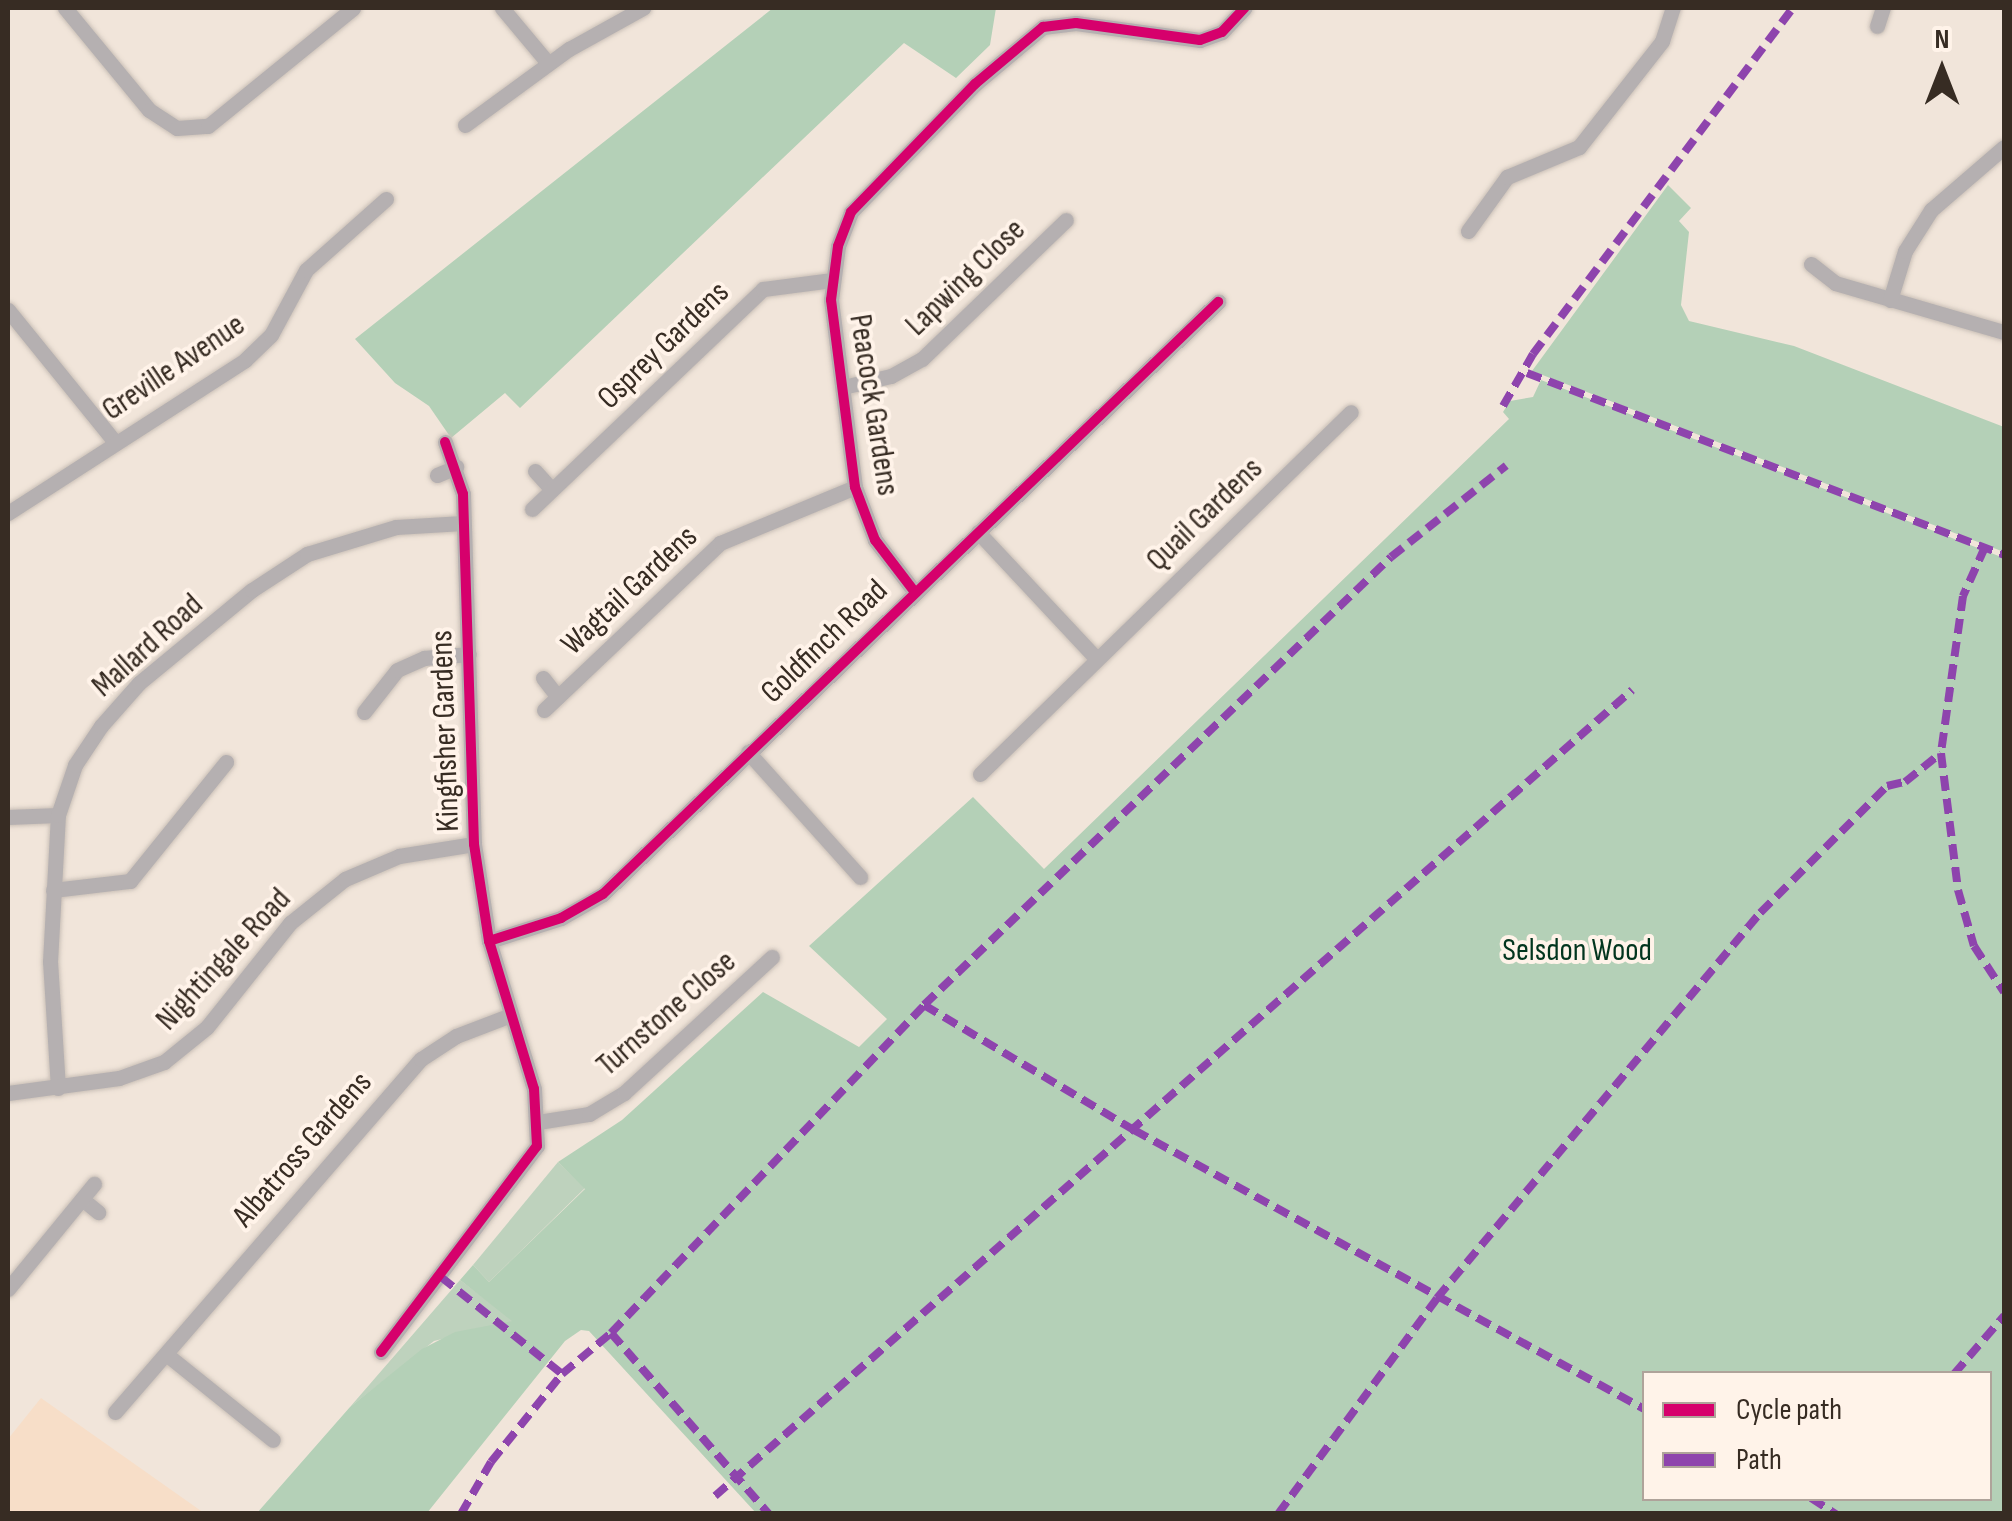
<!DOCTYPE html>
<html>
<head>
<meta charset="utf-8">
<style>
	body { margin:0 }
	#map { position:relative; width:2012px; height:1521px; overflow:hidden; background:#f1e5da; font-family:"Sofia Sans Condensed",sans-serif }
	div>[style] { position:absolute }
	.built>* { inset:0; background:#f7dec8 }
	.green>* { inset:0; background:#bed2bd }
	.forest>* { inset:0; background:#b4d0b7 }
	.roads { filter:drop-shadow(0 0 2px #cac0b7) drop-shadow(0 0 2px #cac0b7) }
	.street>* { height:15px; margin:-7.5px; padding:0 7.5px; transform-origin:7.5px; border-radius:7.5px; background:#b5b0b1 }
	.quiet>* { height:8px; margin-top:-4px; transform-origin:0; background:repeating-linear-gradient(90deg,#8e44ad 0 15px,transparent 0 23px) }
	.cycleway>* { height:10px; margin:-5px; padding:0 5px; transform-origin:5px; border-radius:5px; background:#d6006c }
	span { translate:-50% -50%; white-space:nowrap; text-align:center; line-height:1.15; -webkit-text-stroke:8px #fff3e9; paint-order:stroke }
	.street-label { font-size:32px; color:#372c23 }
	.park-label { font-size:32px; color:#02351e }
	.frame { position:absolute; inset:0; border:10px solid #372c23; pointer-events:none }
	.legend { position:absolute; left:1642px; top:1371px; width:350px; height:130px; box-sizing:border-box; background:#fff3e9; border:2px solid #afa39a; margin:0; padding:12px 18px; list-style:none; font-size:30px; color:#372c23 }
	.legend li { display:flex; align-items:center; gap:20px; height:50px }
	.legend b { width:50px; border:2px solid #afa39a }
	.north { position:absolute; left:1892px; top:20px; width:100px; height:100px; -webkit-text-stroke:8px #fff3e9; paint-order:stroke; rotate:0deg; font-size:28px; font-weight:700; line-height:40px; text-align:center; color:#372c23 }
	.north::after { content:''; display:block; margin:auto; width:35px; height:45px; background:#372c23; clip-path:polygon(50% 0,100% 100%,50% 72%,0 100%) }
</style>
</head>
<body>
<div id="map">
	<div class="built">
		<div style="clip-path:polygon(41px 1398px,204px 1513px,8px 1513px,8px 1439px)"></div>
	</div>
	<div class="green">
		<div style="clip-path:polygon(558px 1162px,585px 1188px,489px 1282px,473px 1265px)"></div>
		<div style="clip-path:polygon(460px 1280px,514px 1321px,434px 1341px,350px 1407px)"></div>
	</div>
	<div class="forest">
		<div style="clip-path:polygon(773px 8px,996px 8px,990px 45px,956px 78px,904px 43px,520px 408px,505px 393px,451px 438px,429px 406px,395px 383px,355px 339px)"></div>
		<div style="clip-path:polygon(1668px 185px,1691px 208px,1679px 221px,1689px 232px,1681px 305px,1689px 321px,1794px 346px,2004px 427px,2004px 552px,1532px 371px)"></div>
		<div style="clip-path:polygon(evenodd,1541px 380px,2004px 558px,2004px 1513px,756px 1513px,589px 1331px,581px 1330px,565px 1341px,427px 1513px,257px 1513px,350px 1407px,422px 1349px,455px 1332px,512px 1321px,460px 1280px,473px 1265px,489px 1282px,585px 1189px,558px 1162px,622px 1120px,763px 992px,859px 1047px,887px 1019px,809px 946px,973px 797px,1044px 869px,1509px 419px,1503px 412px,1510px 401px,1533px 397px,1541px 380px,1644px 1374px,1990px 1374px,1990px 1498px,1644px 1498px,1644px 1374px)"></div>
	</div>
	<div class="roads">
		<div class="street">
			<div style="left:65px;top:8px;width:132px;rotate:50.5deg"></div>
			<div style="left:149px;top:110px;width:33px;rotate:33deg"></div>
			<div style="left:177px;top:128px;width:31px;rotate:-4deg"></div>
			<div style="left:208px;top:126px;width:187px;rotate:-39.1deg"></div>
			<div style="left:502px;top:8px;width:72px;rotate:50.1deg"></div>
			<div style="left:1877px;top:26px;width:19px;rotate:-72deg"></div>
			<div style="left:465px;top:125px;width:129px;rotate:-36.2deg"></div>
			<div style="left:569px;top:49px;width:85px;rotate:-29deg"></div>
			<div style="left:1468px;top:231px;width:67px;rotate:-54.2deg"></div>
			<div style="left:1507px;top:177px;width:78px;rotate:-22.6deg"></div>
			<div style="left:1579px;top:147px;width:135px;rotate:-51.9deg"></div>
			<div style="left:1662px;top:41px;width:35px;rotate:-72deg"></div>
			<div style="left:1811px;top:264px;width:31px;rotate:38deg"></div>
			<div style="left:1835px;top:283px;width:176px;rotate:16.2deg"></div>
			<div style="left:1890px;top:300px;width:51px;rotate:-73deg"></div>
			<div style="left:1905px;top:251px;width:49px;rotate:-57.6deg"></div>
			<div style="left:1931px;top:210px;width:96px;rotate:-40.8deg"></div>
			<div style="left:8px;top:310px;width:169px;rotate:51deg"></div>
			<div style="left:843px;top:387px;width:49px;rotate:-12.9deg"></div>
			<div style="left:891px;top:376px;width:35px;rotate:-29deg"></div>
			<div style="left:922px;top:359px;width:200px;rotate:-44deg"></div>
			<div style="left:535px;top:471px;width:25px;rotate:48deg"></div>
			<div style="left:437px;top:475px;width:21px;rotate:-23deg"></div>
			<div style="left:532px;top:509px;width:319px;rotate:-43.6deg"></div>
			<div style="left:763px;top:289px;width:70px;rotate:-7.4deg"></div>
			<div style="left:8px;top:513px;width:282px;rotate:-32.8deg"></div>
			<div style="left:245px;top:360px;width:36px;rotate:-44deg"></div>
			<div style="left:271px;top:335px;width:74px;rotate:-61.7deg"></div>
			<div style="left:306px;top:270px;width:107px;rotate:-41.6deg"></div>
			<div style="left:978px;top:532px;width:173px;rotate:46.9deg"></div>
			<div style="left:914px;top:591px;width:64px;rotate:-127.4deg"></div>
			<div style="left:875px;top:540px;width:57px;rotate:-110.7deg"></div>
			<div style="left:855px;top:487px;width:189px;rotate:-97.3deg"></div>
			<div style="left:831px;top:300px;width:54px;rotate:-82.6deg"></div>
			<div style="left:838px;top:246px;width:36px;rotate:-69deg"></div>
			<div style="left:851px;top:212px;width:178px;rotate:-45.9deg"></div>
			<div style="left:975px;top:84px;width:89px;rotate:-40deg"></div>
			<div style="left:1043px;top:27px;width:33px;rotate:-7deg"></div>
			<div style="left:1076px;top:23px;width:125px;rotate:7.8deg"></div>
			<div style="left:1200px;top:40px;width:23px;rotate:-20deg"></div>
			<div style="left:1222px;top:32px;width:33px;rotate:-47deg"></div>
			<div style="left:543px;top:678px;width:24px;rotate:52deg"></div>
			<div style="left:544px;top:710px;width:243px;rotate:-43.5deg"></div>
			<div style="left:720px;top:543px;width:146px;rotate:-22.5deg"></div>
			<div style="left:364px;top:712px;width:53px;rotate:-51.8deg"></div>
			<div style="left:397px;top:670px;width:30px;rotate:-24deg"></div>
			<div style="left:424px;top:658px;width:45px;rotate:-5.1deg"></div>
			<div style="left:748px;top:752px;width:168px;rotate:48.1deg"></div>
			<div style="left:980px;top:774px;width:518px;rotate:-44.3deg"></div>
			<div style="left:8px;top:817px;width:50px;rotate:-2.3deg"></div>
			<div style="left:53px;top:890px;width:78px;rotate:-6.7deg"></div>
			<div style="left:130px;top:881px;width:153px;rotate:-51.1deg"></div>
			<div style="left:489px;top:941px;width:76px;rotate:-17.7deg"></div>
			<div style="left:561px;top:918px;width:48px;rotate:-29.7deg"></div>
			<div style="left:603px;top:894px;width:854px;rotate:-43.91deg"></div>
			<div style="left:58px;top:1088px;width:126px;rotate:-93.6deg"></div>
			<div style="left:50px;top:962px;width:147px;rotate:-86.9deg"></div>
			<div style="left:58px;top:815px;width:53px;rotate:-71.2deg"></div>
			<div style="left:75px;top:765px;width:47px;rotate:-56.3deg"></div>
			<div style="left:101px;top:726px;width:57px;rotate:-48.5deg"></div>
			<div style="left:139px;top:683px;width:146px;rotate:-39.5deg"></div>
			<div style="left:252px;top:590px;width:66px;rotate:-33.2deg"></div>
			<div style="left:307px;top:554px;width:93px;rotate:-16.9deg"></div>
			<div style="left:396px;top:527px;width:67px;rotate:-3.4deg"></div>
			<div style="left:8px;top:1093px;width:112px;rotate:-7.7deg"></div>
			<div style="left:119px;top:1078px;width:48px;rotate:-19.6deg"></div>
			<div style="left:164px;top:1062px;width:55px;rotate:-39.1deg"></div>
			<div style="left:207px;top:1027px;width:133px;rotate:-51.4deg"></div>
			<div style="left:290px;top:923px;width:70px;rotate:-38.7deg"></div>
			<div style="left:345px;top:879px;width:59px;rotate:-23.1deg"></div>
			<div style="left:399px;top:856px;width:76px;rotate:-9.1deg"></div>
			<div style="left:538px;top:1122px;width:52px;rotate:-8.9deg"></div>
			<div style="left:589px;top:1114px;width:41px;rotate:-31deg"></div>
			<div style="left:624px;top:1093px;width:201px;rotate:-42.6deg"></div>
			<div style="left:82px;top:1199px;width:21px;rotate:39deg"></div>
			<div style="left:8px;top:1289px;width:136px;rotate:-50.7deg"></div>
			<div style="left:381px;top:1352px;width:258px;rotate:-52.9deg"></div>
			<div style="left:537px;top:1146px;width:57px;rotate:-93deg"></div>
			<div style="left:534px;top:1089px;width:155px;rotate:-106.9deg"></div>
			<div style="left:489px;top:941px;width:98px;rotate:-98.8deg"></div>
			<div style="left:474px;top:844px;width:350px;rotate:-91.8deg"></div>
			<div style="left:463px;top:494px;width:55px;rotate:-109.1deg"></div>
			<div style="left:166px;top:1354px;width:137px;rotate:38.8deg"></div>
			<div style="left:115px;top:1412px;width:467px;rotate:-49.1deg"></div>
			<div style="left:421px;top:1059px;width:42px;rotate:-33.3deg"></div>
			<div style="left:456px;top:1036px;width:56px;rotate:-21deg"></div>
		</div>
	</div>
	<div class="quiet">
		<div style="left:1527px;top:373px;width:511px;rotate:20.88deg"></div>
		<div style="left:1503px;top:406px;width:60px;rotate:-60deg"></div>
		<div style="left:1533px;top:354px;width:433px;rotate:-53.1deg"></div>
		<div style="left:1985px;top:547px;width:54px;rotate:114.2deg"></div>
		<div style="left:1963px;top:596px;width:159px;rotate:98deg"></div>
		<div style="left:1941px;top:753px;width:138px;rotate:82.9deg"></div>
		<div style="left:1958px;top:890px;width:58px;rotate:74.1deg"></div>
		<div style="left:1974px;top:946px;width:55px;rotate:56.9deg"></div>
		<div style="left:924px;top:1005px;width:244px;rotate:30.8deg"></div>
		<div style="left:1134px;top:1130px;width:581px;rotate:28.68deg"></div>
		<div style="left:441px;top:1277px;width:155px;rotate:38.7deg"></div>
		<div style="left:611px;top:1333px;width:240px;rotate:48.9deg"></div>
		<div style="left:1954px;top:1374px;width:77px;rotate:-49.2deg"></div>
		<div style="left:715px;top:1496px;width:1221px;rotate:-41.31deg"></div>
		<div style="left:1811px;top:1498px;width:30px;rotate:33deg"></div>
		<div style="left:461px;top:1514px;width:60px;rotate:-60deg"></div>
		<div style="left:491px;top:1462px;width:113px;rotate:-51.1deg"></div>
		<div style="left:562px;top:1374px;width:64px;rotate:-39.9deg"></div>
		<div style="left:611px;top:1333px;width:453px;rotate:-46.3deg"></div>
		<div style="left:924px;top:1005px;width:647px;rotate:-43.81deg"></div>
		<div style="left:1391px;top:557px;width:147px;rotate:-38.4deg"></div>
		<div style="left:1278px;top:1514px;width:268px;rotate:-53.6deg"></div>
		<div style="left:1437px;top:1298px;width:503px;rotate:-50deg"></div>
		<div style="left:1760px;top:913px;width:180px;rotate:-45deg"></div>
		<div style="left:1887px;top:786px;width:18px;rotate:-13deg"></div>
		<div style="left:1905px;top:782px;width:46px;rotate:-38.9deg"></div>
	</div>
	<div class="cycleway">
		<div style="left:914px;top:591px;width:64px;rotate:-127.4deg"></div>
		<div style="left:875px;top:540px;width:57px;rotate:-110.7deg"></div>
		<div style="left:855px;top:487px;width:189px;rotate:-97.3deg"></div>
		<div style="left:831px;top:300px;width:54px;rotate:-82.6deg"></div>
		<div style="left:838px;top:246px;width:36px;rotate:-69deg"></div>
		<div style="left:851px;top:212px;width:178px;rotate:-45.9deg"></div>
		<div style="left:975px;top:84px;width:89px;rotate:-40deg"></div>
		<div style="left:1043px;top:27px;width:33px;rotate:-7deg"></div>
		<div style="left:1076px;top:23px;width:125px;rotate:7.8deg"></div>
		<div style="left:1200px;top:40px;width:23px;rotate:-20deg"></div>
		<div style="left:1222px;top:32px;width:33px;rotate:-47deg"></div>
		<div style="left:489px;top:941px;width:76px;rotate:-17.7deg"></div>
		<div style="left:561px;top:918px;width:48px;rotate:-29.7deg"></div>
		<div style="left:603px;top:894px;width:854px;rotate:-43.91deg"></div>
		<div style="left:381px;top:1352px;width:258px;rotate:-52.9deg"></div>
		<div style="left:537px;top:1146px;width:57px;rotate:-93deg"></div>
		<div style="left:534px;top:1089px;width:155px;rotate:-106.9deg"></div>
		<div style="left:489px;top:941px;width:98px;rotate:-98.8deg"></div>
		<div style="left:474px;top:844px;width:350px;rotate:-91.8deg"></div>
		<div style="left:463px;top:494px;width:55px;rotate:-109.1deg"></div>
	</div>
	<div class="street-label">
		<span style="left:966px;top:278px;rotate:-44deg">Lapwing Close</span>
		<span style="left:664px;top:346px;rotate:-44deg">Osprey Gardens</span>
		<span style="left:174px;top:368px;rotate:-34deg">Greville Avenue</span>
		<span style="left:873px;top:405px;rotate:81deg">Peacock Gardens</span>
		<span style="left:1205px;top:515px;rotate:-44deg">Quail Gardens</span>
		<span style="left:630px;top:591px;rotate:-43deg">Wagtail Gardens</span>
		<span style="left:825px;top:642px;rotate:-44deg">Goldfinch Road</span>
		<span style="left:148px;top:646px;rotate:-42deg">Mallard Road</span>
		<span style="left:446px;top:731px;rotate:-92deg">Kingfisher Gardens</span>
		<span style="left:224px;top:960px;rotate:-47deg">Nightingale Road</span>
		<span style="left:667px;top:1014px;rotate:-41deg">Turnstone Close</span>
		<span style="left:303px;top:1150px;rotate:-49deg">Albatross Gardens</span>
	</div>
	<div class="park-label">
		<span style="left:1577px;top:951px">Selsdon Wood</span>
	</div>
	<div class="frame"></div>
	<ul class="legend">
	<li><b style="height:12px;background:#d6006c"></b>Cycle path</li>
	<li><b style="height:12px;background:#8e44ad"></b>Path</li>
	</ul>
	<div class="north">N</div>
</div>
</body>
</html>
